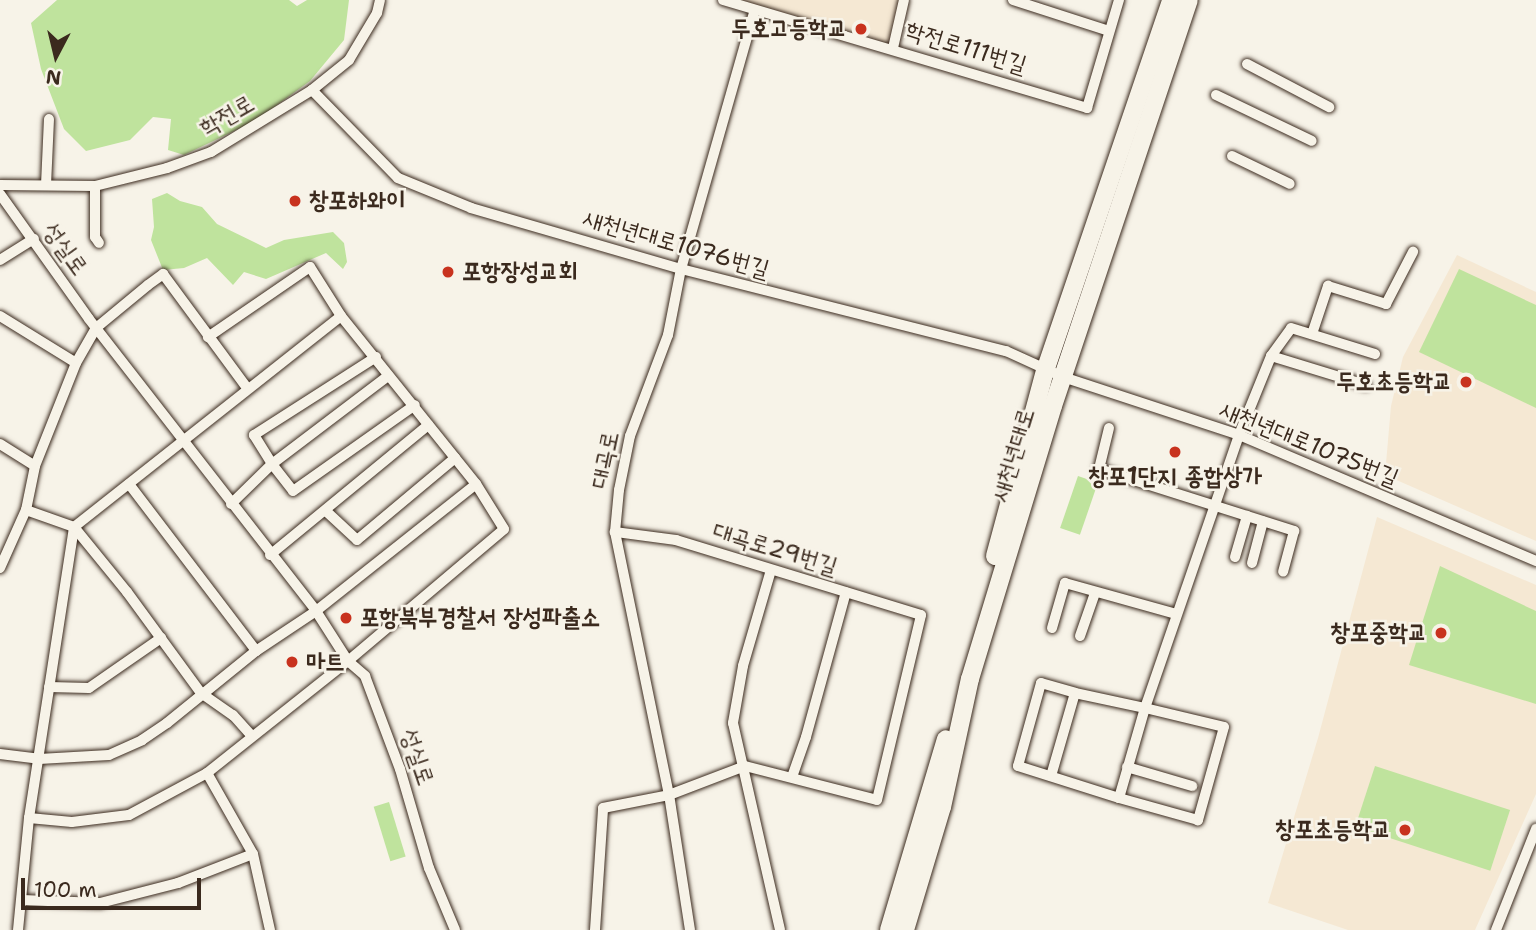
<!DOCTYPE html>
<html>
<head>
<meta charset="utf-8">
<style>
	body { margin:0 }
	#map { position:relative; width:1536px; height:930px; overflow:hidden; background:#f7f3e8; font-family:"Shantell Sans","Poor Story",sans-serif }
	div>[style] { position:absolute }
	.built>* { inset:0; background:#f5e8d3 }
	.green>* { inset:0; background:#bfe39d; transform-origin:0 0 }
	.roads { filter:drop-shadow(0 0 2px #3b2a1e) drop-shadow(0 0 2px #3b2a1e) }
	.minor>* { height:10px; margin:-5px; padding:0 5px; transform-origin:5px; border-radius:5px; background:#f7f3e8 }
	.primary>* { height:18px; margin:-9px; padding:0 9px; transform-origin:9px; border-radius:9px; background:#f7f3e8 }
	.dots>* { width:19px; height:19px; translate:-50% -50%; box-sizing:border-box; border:4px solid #f7f3e8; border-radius:50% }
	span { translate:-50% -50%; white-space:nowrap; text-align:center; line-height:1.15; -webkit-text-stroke:5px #f7f3e8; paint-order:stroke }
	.poi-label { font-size:24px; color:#3b2a1e; font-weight:700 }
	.right { translate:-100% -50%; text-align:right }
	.left { translate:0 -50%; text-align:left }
	.street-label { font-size:24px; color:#3b2a1e }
	.north { position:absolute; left:21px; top:21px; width:70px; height:70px; -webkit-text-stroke:5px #f7f3e8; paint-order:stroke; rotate:187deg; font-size:19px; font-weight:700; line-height:28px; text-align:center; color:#3b2a1e }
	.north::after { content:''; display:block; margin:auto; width:24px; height:32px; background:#3b2a1e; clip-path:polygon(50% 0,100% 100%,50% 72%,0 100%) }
	.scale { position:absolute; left:21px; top:878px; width:180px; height:32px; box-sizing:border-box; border:4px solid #3b2a1e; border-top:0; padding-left:9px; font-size:21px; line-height:24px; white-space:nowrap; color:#3b2a1e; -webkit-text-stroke:5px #f7f3e8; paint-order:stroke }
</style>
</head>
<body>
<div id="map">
	<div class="built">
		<div style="clip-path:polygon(723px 0,904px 0,893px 48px)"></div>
		<div style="clip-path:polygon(1457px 255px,1536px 292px,1536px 541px,1385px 475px,1391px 406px,1403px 357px)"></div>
		<div style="clip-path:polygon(1377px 517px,1536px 585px,1536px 794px,1475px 930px,1348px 930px,1268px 903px,1318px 738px)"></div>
	</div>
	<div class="green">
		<div style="clip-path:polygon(57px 0,289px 0,297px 6px,307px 0,349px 0,344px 40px,310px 81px,255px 121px,184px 155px,168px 150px,171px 119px,153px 117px,130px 140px,86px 151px,64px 129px,41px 69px,31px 23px)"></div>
		<div style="clip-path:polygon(167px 193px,180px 201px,202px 207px,217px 224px,266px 248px,284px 240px,333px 232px,344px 243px,347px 262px,343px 269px,326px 253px,266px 279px,244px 272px,233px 285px,207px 258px,184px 268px,163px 270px,151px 240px,154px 227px,152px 199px)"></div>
		<div style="clip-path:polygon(1459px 269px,1536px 305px,1536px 408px,1419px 352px)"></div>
		<div style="left:1078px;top:476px;width:21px;height:55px;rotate:19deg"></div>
		<div style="clip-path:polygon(1440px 566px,1536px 611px,1536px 704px,1409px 665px)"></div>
		<div style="left:1375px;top:766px;width:142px;height:64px;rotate:18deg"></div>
		<div style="left:389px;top:802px;width:57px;height:16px;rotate:73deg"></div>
	</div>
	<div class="roads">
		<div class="minor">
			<div style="left:723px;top:0;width:380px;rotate:16.5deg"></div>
			<div style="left:1087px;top:108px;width:113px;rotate:-73.5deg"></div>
			<div style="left:1013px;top:0;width:101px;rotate:17.9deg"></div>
			<div style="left:893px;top:48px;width:49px;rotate:-77.1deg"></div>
			<div style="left:1247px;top:64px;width:93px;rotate:27.7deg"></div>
			<div style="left:312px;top:90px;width:123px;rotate:45.7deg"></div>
			<div style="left:398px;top:178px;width:79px;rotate:22.3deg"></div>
			<div style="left:471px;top:208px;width:219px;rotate:16.2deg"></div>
			<div style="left:681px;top:269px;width:335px;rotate:14.2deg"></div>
			<div style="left:1006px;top:351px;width:63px;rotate:24.5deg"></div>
			<div style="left:1063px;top:377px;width:185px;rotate:18.2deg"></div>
			<div style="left:1239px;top:435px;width:323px;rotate:23deg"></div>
			<div style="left:1216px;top:95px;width:106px;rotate:25.6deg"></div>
			<div style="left:1232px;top:156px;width:64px;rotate:25.8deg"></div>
			<div style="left:0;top:185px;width:95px;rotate:0.6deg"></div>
			<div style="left:95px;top:186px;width:74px;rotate:-14deg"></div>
			<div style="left:167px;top:168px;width:47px;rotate:-20deg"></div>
			<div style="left:211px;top:152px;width:119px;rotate:-31.5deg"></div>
			<div style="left:312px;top:90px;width:48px;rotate:-39deg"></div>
			<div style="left:349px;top:60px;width:55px;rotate:-59.2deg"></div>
			<div style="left:377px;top:13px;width:13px;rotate:-77deg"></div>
			<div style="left:46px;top:185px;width:66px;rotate:-87.4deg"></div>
			<div style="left:95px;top:186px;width:51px;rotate:90deg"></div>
			<div style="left:95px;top:237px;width:7px;rotate:56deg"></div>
			<div style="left:0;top:194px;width:153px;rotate:54.5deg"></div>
			<div style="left:89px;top:319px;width:370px;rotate:52.1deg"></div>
			<div style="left:316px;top:611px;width:59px;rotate:57.4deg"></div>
			<div style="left:348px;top:661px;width:23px;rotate:41deg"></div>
			<div style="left:365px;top:676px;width:99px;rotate:69.4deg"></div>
			<div style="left:400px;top:769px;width:103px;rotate:73.7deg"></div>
			<div style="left:429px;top:868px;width:67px;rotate:67.2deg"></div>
			<div style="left:0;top:260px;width:40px;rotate:-32deg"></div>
			<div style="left:0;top:316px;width:89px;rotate:31.7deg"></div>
			<div style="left:1312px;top:334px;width:51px;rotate:-71.6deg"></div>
			<div style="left:1328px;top:286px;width:61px;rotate:17.2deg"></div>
			<div style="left:1386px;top:304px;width:59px;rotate:-62.6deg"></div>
			<div style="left:1271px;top:356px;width:34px;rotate:-54deg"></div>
			<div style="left:1291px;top:328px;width:88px;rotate:17.2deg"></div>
			<div style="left:376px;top:357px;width:145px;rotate:147.4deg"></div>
			<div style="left:254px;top:435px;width:34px;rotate:58deg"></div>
			<div style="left:272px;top:464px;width:34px;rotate:52deg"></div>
			<div style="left:293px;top:491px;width:149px;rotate:-35.2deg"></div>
			<div style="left:1109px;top:428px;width:42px;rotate:103.7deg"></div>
			<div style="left:1099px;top:469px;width:205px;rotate:17.6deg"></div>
			<div style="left:1294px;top:531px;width:42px;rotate:105deg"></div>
			<div style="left:0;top:444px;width:41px;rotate:32.2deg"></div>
			<div style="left:129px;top:484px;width:210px;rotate:52.7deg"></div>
			<div style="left:231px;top:504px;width:57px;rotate:-44.3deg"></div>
			<div style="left:272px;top:464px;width:146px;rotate:-37.2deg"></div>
			<div style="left:26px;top:510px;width:51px;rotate:19.5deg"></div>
			<div style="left:74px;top:527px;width:84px;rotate:50.8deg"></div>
			<div style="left:127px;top:592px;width:125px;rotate:53.8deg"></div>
			<div style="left:201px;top:693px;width:39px;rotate:35deg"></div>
			<div style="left:233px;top:715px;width:28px;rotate:48deg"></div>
			<div style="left:327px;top:512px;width:41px;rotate:43deg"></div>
			<div style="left:357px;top:540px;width:128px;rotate:-39.9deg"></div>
			<div style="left:270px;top:555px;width:205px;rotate:-39.4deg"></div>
			<div style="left:1235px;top:557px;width:43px;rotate:-73.7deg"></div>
			<div style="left:1252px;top:563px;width:43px;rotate:-75.3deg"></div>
			<div style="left:0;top:568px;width:64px;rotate:-65.9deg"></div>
			<div style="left:26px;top:510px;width:45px;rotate:-78.4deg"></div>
			<div style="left:35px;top:466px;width:111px;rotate:-68.3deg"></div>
			<div style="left:76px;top:363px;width:40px;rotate:-60.3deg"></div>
			<div style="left:96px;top:328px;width:67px;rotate:-39.6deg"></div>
			<div style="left:148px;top:285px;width:19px;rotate:-36deg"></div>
			<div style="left:163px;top:274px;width:142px;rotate:53.6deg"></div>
			<div style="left:771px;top:570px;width:100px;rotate:106.3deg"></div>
			<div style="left:743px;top:666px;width:58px;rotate:100deg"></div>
			<div style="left:733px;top:723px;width:212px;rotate:77.2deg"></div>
			<div style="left:1052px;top:628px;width:47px;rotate:-73.9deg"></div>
			<div style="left:1065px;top:583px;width:115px;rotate:15.6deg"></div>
			<div style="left:1080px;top:636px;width:46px;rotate:-70.8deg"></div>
			<div style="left:49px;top:687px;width:40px;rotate:1.4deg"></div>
			<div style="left:89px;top:688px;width:88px;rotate:-34.8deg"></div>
			<div style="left:0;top:754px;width:39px;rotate:7deg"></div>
			<div style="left:39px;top:759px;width:70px;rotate:-3.3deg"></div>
			<div style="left:109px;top:755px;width:36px;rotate:-24deg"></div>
			<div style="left:142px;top:740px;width:30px;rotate:-34deg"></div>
			<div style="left:167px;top:723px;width:114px;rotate:-39deg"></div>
			<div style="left:256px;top:651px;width:72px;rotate:-33.7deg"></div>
			<div style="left:316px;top:611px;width:204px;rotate:-38.4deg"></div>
			<div style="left:1127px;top:767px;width:68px;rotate:16.3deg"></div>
			<div style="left:207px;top:773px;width:93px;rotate:60.4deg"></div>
			<div style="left:253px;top:854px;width:78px;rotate:77.4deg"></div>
			<div style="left:1051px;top:776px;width:86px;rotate:-73.9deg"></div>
			<div style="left:792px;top:777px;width:42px;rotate:-70.7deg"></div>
			<div style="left:806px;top:737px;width:150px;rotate:-74.6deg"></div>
			<div style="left:1119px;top:798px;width:106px;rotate:-162.4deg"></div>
			<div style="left:1018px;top:766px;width:86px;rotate:-74.5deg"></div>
			<div style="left:1041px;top:683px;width:35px;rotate:16deg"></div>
			<div style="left:1075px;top:693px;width:72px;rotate:12.1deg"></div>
			<div style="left:1145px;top:708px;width:81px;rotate:13.5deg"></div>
			<div style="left:1224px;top:727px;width:97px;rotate:105.6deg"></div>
			<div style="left:1198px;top:820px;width:82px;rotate:-164.4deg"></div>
			<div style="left:1119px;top:798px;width:94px;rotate:-73.9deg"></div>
			<div style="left:1145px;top:708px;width:289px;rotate:-71deg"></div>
			<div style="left:1239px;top:435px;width:85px;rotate:-67.9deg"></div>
			<div style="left:1271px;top:356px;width:99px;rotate:17deg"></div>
			<div style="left:29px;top:818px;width:43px;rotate:5.3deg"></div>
			<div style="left:72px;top:822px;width:57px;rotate:-7deg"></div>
			<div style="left:129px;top:815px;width:89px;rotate:-28.3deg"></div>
			<div style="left:207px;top:773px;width:180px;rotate:-38.5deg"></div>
			<div style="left:348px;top:661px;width:204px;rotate:-40.2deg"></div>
			<div style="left:504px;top:529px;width:53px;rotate:-121.9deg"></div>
			<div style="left:476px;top:484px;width:216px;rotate:-128.8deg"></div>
			<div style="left:341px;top:316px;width:58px;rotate:-122.3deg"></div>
			<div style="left:310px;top:267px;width:124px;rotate:145.5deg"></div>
			<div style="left:22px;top:900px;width:78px;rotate:2.2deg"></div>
			<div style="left:100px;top:903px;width:81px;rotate:-14.4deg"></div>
			<div style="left:178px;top:883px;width:80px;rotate:-21.1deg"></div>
			<div style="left:18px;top:930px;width:113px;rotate:-84.4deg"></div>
			<div style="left:29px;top:818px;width:294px;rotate:-81.2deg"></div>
			<div style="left:74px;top:527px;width:340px;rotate:-38.3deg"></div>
			<div style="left:595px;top:930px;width:122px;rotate:-86.2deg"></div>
			<div style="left:603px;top:808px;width:67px;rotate:-11.1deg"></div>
			<div style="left:669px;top:795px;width:81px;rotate:-20.9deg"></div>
			<div style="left:745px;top:766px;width:136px;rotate:14.4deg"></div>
			<div style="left:877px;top:800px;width:190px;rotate:-76.6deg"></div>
			<div style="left:921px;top:615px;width:256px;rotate:-163deg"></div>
			<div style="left:676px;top:540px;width:62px;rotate:-172.5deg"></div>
			<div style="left:690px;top:930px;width:137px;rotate:-98.8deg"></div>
			<div style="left:669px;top:795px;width:268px;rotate:-101.6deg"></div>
			<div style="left:615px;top:532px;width:42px;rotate:-84.6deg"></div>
			<div style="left:619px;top:490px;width:55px;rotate:-78.5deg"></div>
			<div style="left:630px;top:436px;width:108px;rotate:-69.4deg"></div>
			<div style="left:668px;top:335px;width:67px;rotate:-78.9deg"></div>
			<div style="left:681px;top:269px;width:269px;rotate:-74.1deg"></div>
			<div style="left:1496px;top:930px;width:109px;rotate:-68.4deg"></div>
		</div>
		<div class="primary">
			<div style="left:995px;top:556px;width:192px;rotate:-74.9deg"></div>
			<div style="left:1045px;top:371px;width:392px;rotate:-71.2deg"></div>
			<div style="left:889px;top:930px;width:199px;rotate:-73.4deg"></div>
			<div style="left:905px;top:930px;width:128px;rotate:-73.3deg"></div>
			<div style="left:942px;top:807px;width:131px;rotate:-77.7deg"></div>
			<div style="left:970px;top:679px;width:285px;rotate:-73.1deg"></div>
			<div style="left:1053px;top:406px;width:428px;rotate:-71.5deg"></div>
		</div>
	</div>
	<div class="dots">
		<div style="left:861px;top:29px;background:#c8321e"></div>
		<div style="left:295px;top:201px;background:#c8321e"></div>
		<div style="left:448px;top:272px;background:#c8321e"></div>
		<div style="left:1466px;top:382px;background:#c8321e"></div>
		<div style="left:1175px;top:452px;background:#c8321e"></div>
		<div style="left:346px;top:618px;background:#c8321e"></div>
		<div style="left:1441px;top:633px;background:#c8321e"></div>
		<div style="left:292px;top:662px;background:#c8321e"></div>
		<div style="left:1405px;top:830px;background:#c8321e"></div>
	</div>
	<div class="poi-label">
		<span class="right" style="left:847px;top:29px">두호고등학교</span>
		<span class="left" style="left:309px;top:201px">창포하와이</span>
		<span class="left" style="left:462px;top:272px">포항장성교회</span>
		<span class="right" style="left:1452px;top:382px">두호초등학교</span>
		<span style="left:1175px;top:477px">창포1단지 종합상가</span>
		<span class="left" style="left:360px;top:618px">포항북부경찰서 장성파출소</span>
		<span class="right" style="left:1427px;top:633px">창포중학교</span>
		<span class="left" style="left:306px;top:662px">마트</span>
		<span class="right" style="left:1391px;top:830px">창포초등학교</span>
	</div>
	<div class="street-label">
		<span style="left:966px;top:48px;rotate:17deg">학전로111번길</span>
		<span style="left:227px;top:116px;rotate:-30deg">학전로</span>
		<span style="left:676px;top:244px;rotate:16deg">새천년대로1076번길</span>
		<span style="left:65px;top:249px;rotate:54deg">성실로</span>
		<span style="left:1309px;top:444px;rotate:22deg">새천년대로1075번길</span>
		<span style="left:1013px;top:455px;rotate:-73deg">새천년대로</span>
		<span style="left:605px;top:460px;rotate:-78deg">대곡로</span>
		<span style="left:775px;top:549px;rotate:17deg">대곡로29번길</span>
		<span style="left:417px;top:757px;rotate:71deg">성실로</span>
	</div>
	<div class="north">N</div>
	<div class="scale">100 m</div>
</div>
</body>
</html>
